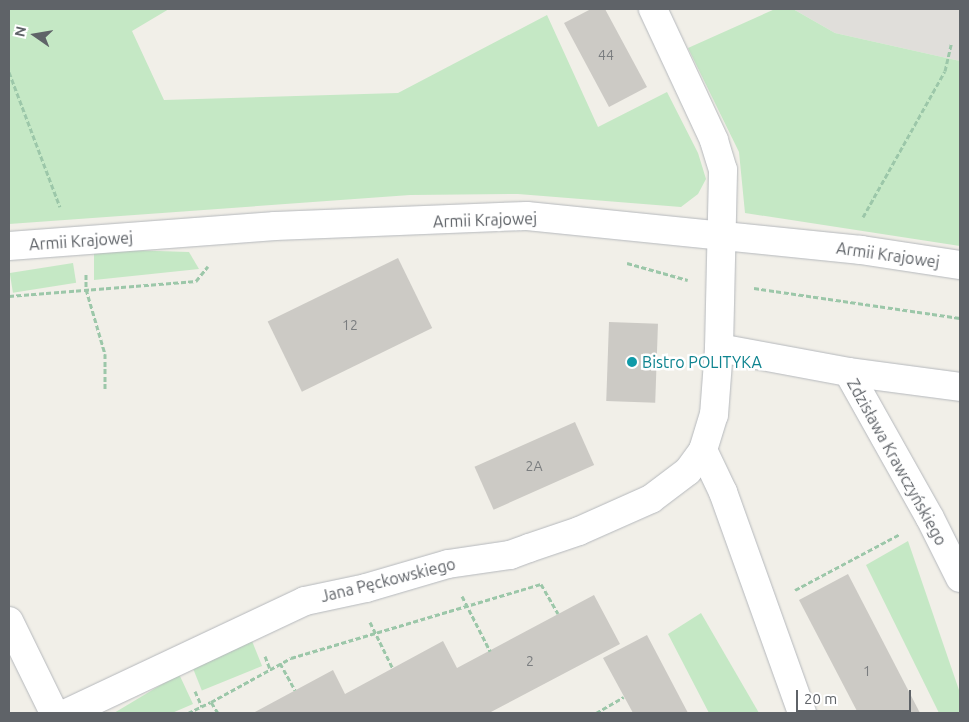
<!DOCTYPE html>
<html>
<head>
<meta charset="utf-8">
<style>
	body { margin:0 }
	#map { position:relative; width:969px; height:722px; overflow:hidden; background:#f1efe8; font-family:Ubuntu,sans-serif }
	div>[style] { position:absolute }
	.industrial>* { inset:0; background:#e0deda }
	.green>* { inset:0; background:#c5e8c5; transform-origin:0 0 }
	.building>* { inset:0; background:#cccac5; transform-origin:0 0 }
	.path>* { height:3px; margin-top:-1.5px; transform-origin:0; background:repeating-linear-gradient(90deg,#9cc7a9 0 5px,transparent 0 7.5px) }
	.roads { filter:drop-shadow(0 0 1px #b5b8bc) drop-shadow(0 0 1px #b5b8bc) }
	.street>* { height:28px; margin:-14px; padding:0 14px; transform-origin:14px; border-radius:14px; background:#fff }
	.dots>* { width:14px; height:14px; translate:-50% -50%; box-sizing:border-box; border:2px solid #fff; border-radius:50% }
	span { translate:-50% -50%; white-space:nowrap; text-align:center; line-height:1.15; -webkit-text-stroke:5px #fff; paint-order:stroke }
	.number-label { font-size:14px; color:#7a7d7f }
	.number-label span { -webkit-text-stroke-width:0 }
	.street-label { font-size:16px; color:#5f6368 }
	.culture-label { font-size:16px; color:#0d838f }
	.left { translate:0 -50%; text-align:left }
	.frame { position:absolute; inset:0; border:10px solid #5f6368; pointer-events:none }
	.north { position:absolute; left:10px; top:10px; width:50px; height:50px; -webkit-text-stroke:4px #fff; paint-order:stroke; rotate:283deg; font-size:14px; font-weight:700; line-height:20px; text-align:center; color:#5f6368 }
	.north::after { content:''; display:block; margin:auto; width:18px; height:22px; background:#5f6368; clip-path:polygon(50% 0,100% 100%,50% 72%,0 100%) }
	.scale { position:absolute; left:796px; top:690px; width:115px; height:22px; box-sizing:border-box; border:2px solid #5f6368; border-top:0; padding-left:6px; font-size:15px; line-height:18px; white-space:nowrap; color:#5f6368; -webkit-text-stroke:4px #fff; paint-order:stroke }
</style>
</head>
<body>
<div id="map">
	<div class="industrial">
		<div style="clip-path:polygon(793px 9px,960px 9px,960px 61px,835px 33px)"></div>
	</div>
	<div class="green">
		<div style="clip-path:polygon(9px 9px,169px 9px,132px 31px,164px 100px,398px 93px,547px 15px,598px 127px,667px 92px,698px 153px,706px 179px,698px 194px,681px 207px,518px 194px,410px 195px,9px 224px)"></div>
		<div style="clip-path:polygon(775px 9px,793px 9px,835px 33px,960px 61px,960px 246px,745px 213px,739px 152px,688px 48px)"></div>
		<div style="clip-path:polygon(94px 249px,189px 252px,199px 269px,94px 280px)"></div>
		<div style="left:73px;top:263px;width:20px;height:64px;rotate:81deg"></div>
		<div style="clip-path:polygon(908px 541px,960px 693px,960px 713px,939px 713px,866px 565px)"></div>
		<div style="clip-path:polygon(701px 613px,759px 713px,709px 713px,668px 634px)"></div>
		<div style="left:252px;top:641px;width:27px;height:65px;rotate:68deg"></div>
		<div style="clip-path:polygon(179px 674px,193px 704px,172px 713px,114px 713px)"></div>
	</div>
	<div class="building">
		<div style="clip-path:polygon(591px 9px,605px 9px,647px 87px,609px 107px,564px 23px)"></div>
		<div style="left:398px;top:258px;width:78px;height:145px;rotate:64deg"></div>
		<div style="left:609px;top:322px;width:49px;height:79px;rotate:2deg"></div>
		<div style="left:575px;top:422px;width:47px;height:110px;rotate:66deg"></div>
		<div style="clip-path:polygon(848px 574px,920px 713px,858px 713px,799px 600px)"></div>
		<div style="clip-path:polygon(594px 595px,620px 644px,489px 713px,253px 713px,333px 670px,345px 694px,443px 641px,457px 668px)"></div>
		<div style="clip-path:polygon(647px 635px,688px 713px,633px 713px,603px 658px)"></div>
	</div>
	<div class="path">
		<div style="left:9px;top:72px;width:144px;rotate:69.3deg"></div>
		<div style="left:863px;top:217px;width:167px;rotate:-60.7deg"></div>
		<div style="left:945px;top:71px;width:28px;rotate:-77deg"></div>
		<div style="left:627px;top:263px;width:63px;rotate:15.6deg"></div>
		<div style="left:86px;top:274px;width:15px;rotate:90deg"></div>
		<div style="left:86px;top:289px;width:68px;rotate:73.7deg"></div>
		<div style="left:105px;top:354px;width:35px;rotate:90deg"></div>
		<div style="left:754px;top:288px;width:208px;rotate:8.3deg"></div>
		<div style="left:9px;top:296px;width:188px;rotate:-4.6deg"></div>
		<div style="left:196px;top:281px;width:19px;rotate:-51deg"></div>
		<div style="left:795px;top:590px;width:119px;rotate:-28.1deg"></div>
		<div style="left:462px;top:596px;width:62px;rotate:63deg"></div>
		<div style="left:370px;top:622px;width:52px;rotate:63.9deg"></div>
		<div style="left:265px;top:656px;width:14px;rotate:69deg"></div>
		<div style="left:280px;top:663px;width:31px;rotate:61deg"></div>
		<div style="left:195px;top:691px;width:17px;rotate:66deg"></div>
		<div style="left:188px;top:713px;width:25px;rotate:-26deg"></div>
		<div style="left:218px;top:713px;width:13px;rotate:-122deg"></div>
		<div style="left:211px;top:702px;width:91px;rotate:-28.8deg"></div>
		<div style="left:291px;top:658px;width:261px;rotate:-16.5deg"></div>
		<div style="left:541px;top:584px;width:34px;rotate:60deg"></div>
		<div style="left:596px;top:713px;width:32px;rotate:-30deg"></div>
	</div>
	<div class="roads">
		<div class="street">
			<div style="left:9px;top:246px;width:267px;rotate:-4.3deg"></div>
			<div style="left:275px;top:226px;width:252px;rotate:-2.3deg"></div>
			<div style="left:527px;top:216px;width:336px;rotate:5.8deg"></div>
			<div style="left:861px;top:250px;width:100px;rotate:8.6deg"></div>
			<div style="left:719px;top:348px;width:131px;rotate:10.5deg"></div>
			<div style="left:848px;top:372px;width:113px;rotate:7.6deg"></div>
			<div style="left:848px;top:372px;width:167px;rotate:60.7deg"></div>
			<div style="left:930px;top:518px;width:67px;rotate:63.4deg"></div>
			<div style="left:703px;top:450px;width:47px;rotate:64.5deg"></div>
			<div style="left:723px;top:492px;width:235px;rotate:70.3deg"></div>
			<div style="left:9px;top:621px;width:102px;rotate:63.9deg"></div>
			<div style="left:67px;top:713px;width:263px;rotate:-25.2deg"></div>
			<div style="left:305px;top:601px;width:62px;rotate:-12deg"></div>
			<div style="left:366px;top:588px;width:85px;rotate:-16.3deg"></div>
			<div style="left:448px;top:564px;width:63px;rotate:-8.3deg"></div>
			<div style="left:510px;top:555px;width:20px;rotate:-20deg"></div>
			<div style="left:529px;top:548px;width:53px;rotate:-18.8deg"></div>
			<div style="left:579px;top:531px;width:79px;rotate:-24deg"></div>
			<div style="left:651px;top:499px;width:46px;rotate:-37.1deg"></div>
			<div style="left:688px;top:471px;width:26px;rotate:-54deg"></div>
			<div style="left:703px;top:450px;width:37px;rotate:-73deg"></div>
			<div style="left:714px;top:415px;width:67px;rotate:-85.7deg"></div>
			<div style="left:719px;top:348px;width:178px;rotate:-88.7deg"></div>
			<div style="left:723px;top:170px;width:31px;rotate:-107deg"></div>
			<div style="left:714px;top:140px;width:145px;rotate:-115deg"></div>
		</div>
	</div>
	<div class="dots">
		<div style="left:632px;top:362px;background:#0f9aa8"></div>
	</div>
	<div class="number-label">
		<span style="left:606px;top:55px">44</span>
		<span style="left:350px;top:325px">12</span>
		<span style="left:534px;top:466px">2A</span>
		<span style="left:530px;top:661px">2</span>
		<span style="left:867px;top:671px">1</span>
	</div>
	<div class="street-label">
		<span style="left:485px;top:220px;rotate:-2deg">Armii Krajowej</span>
		<span style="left:81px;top:241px;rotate:-4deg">Armii Krajowej</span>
		<span style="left:888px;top:255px;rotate:8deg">Armii Krajowej</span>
		<span style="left:897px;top:462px;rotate:61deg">Zdzisława Krawczyńskiego</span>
		<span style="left:388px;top:580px;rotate:-14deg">Jana Pęckowskiego</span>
	</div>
	<div class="culture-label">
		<span class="left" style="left:642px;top:362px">Bistro POLITYKA</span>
	</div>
	<div class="frame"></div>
	<div class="north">N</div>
	<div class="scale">20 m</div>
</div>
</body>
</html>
